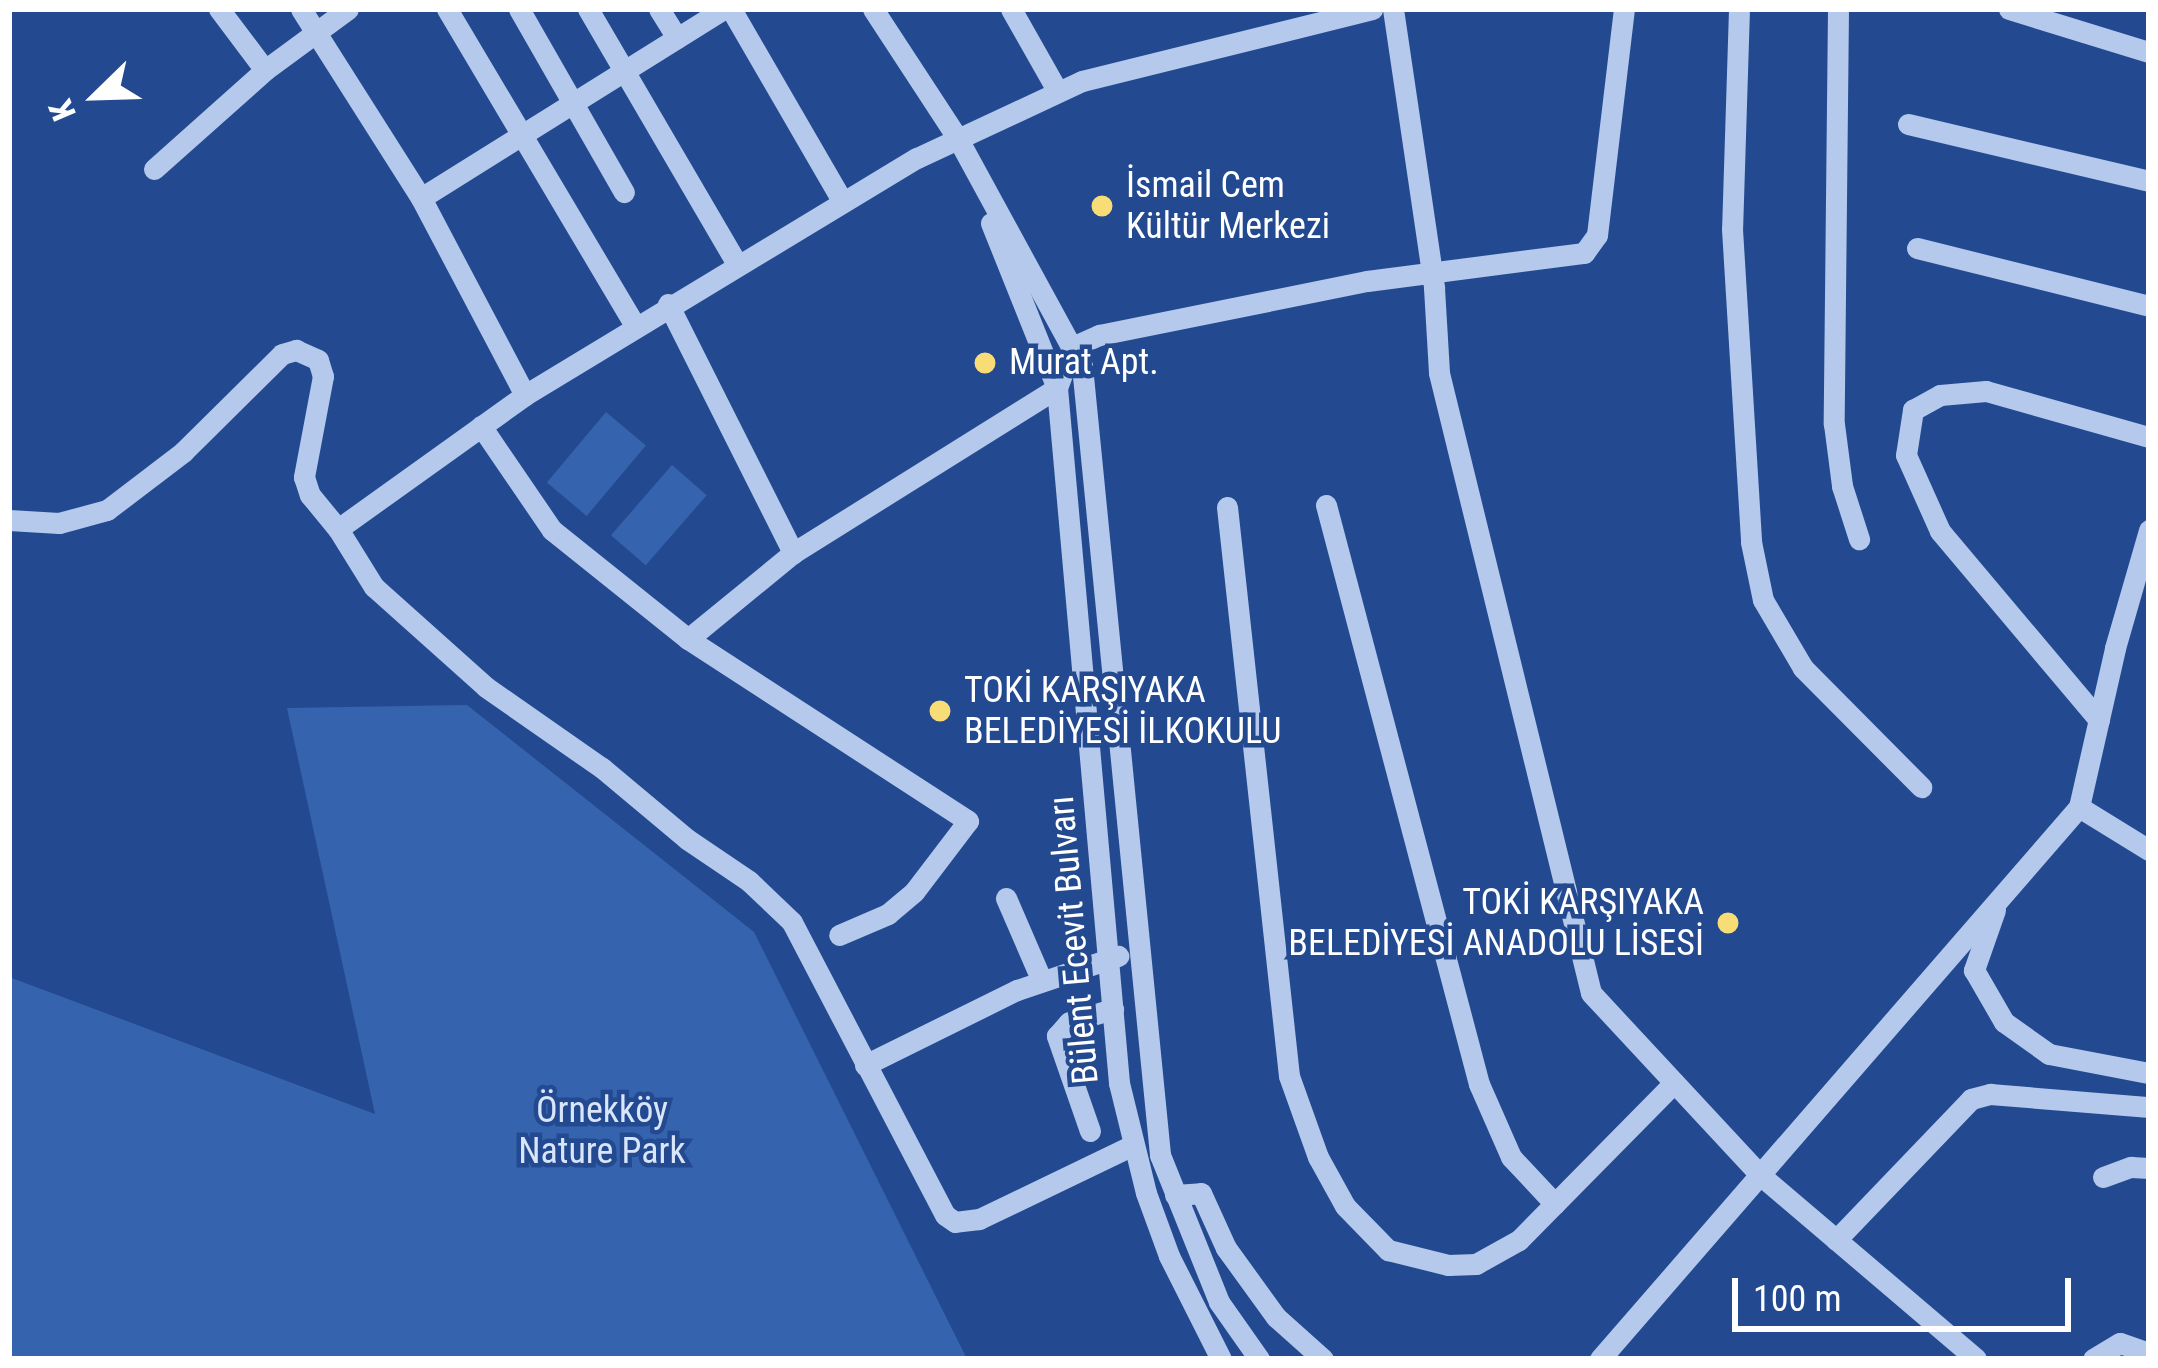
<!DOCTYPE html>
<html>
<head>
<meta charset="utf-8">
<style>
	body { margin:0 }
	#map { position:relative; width:2158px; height:1368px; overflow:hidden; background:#234a90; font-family:"Roboto Condensed",sans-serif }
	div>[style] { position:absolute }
	.green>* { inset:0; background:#3663ae; transform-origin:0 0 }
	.minor>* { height:21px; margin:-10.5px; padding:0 10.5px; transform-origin:10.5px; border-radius:10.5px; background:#b4c9ec }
	.dots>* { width:33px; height:33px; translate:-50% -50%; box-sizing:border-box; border:6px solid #234a90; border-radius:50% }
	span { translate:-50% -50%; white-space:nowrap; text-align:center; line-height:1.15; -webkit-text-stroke:9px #234a90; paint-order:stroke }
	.poi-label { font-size:36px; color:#fff }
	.left { translate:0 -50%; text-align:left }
	.right { translate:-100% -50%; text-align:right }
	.street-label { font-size:36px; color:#fff }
	.park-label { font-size:36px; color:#d9e5f9 }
	.frame { position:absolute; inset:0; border:12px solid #fff; pointer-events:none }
	.north { position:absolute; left:36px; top:36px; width:120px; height:120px; -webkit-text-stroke:9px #234a90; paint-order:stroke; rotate:247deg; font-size:33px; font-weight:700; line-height:48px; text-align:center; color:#fff }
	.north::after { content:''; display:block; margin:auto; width:42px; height:54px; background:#fff; clip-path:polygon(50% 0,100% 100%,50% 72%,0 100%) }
	.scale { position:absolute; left:1732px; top:1278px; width:339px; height:54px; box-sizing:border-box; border:6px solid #fff; border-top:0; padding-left:15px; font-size:36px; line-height:42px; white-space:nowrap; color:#fff; -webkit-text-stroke:9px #234a90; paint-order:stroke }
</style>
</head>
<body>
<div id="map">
	<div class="green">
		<div style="left:606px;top:412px;width:52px;height:92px;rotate:40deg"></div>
		<div style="left:672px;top:465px;width:46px;height:93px;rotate:41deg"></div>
		<div style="clip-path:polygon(467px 705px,754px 932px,967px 1359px,9px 1359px,9px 977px,375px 1114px,287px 708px)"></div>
	</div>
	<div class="minor">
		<div style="left:219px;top:9px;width:76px;rotate:53deg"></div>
		<div style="left:301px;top:9px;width:224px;rotate:57.6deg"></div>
		<div style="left:421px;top:198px;width:223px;rotate:62.2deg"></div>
		<div style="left:447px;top:9px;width:368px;rotate:59.3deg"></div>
		<div style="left:519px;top:9px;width:211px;rotate:60.2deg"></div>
		<div style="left:588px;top:9px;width:295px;rotate:59.7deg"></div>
		<div style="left:659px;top:9px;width:34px;rotate:58deg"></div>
		<div style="left:731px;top:9px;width:223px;rotate:59.9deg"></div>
		<div style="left:873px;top:9px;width:155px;rotate:56.8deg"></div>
		<div style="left:958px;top:139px;width:259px;rotate:61.4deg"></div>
		<div style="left:1082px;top:366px;width:793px;rotate:84.35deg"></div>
		<div style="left:1160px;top:1155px;width:158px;rotate:68.1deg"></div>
		<div style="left:1219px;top:1302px;width:70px;rotate:54.9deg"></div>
		<div style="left:1011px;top:9px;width:95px;rotate:60.5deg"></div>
		<div style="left:1393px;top:9px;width:282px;rotate:81.6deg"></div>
		<div style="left:1434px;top:288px;width:85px;rotate:86.6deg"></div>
		<div style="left:1439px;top:373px;width:638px;rotate:76.22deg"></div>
		<div style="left:1591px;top:993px;width:247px;rotate:47.1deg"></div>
		<div style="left:1759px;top:1174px;width:285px;rotate:40.4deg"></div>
		<div style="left:1739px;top:9px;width:220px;rotate:91.8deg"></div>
		<div style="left:1732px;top:229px;width:314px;rotate:86.5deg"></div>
		<div style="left:1751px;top:542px;width:59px;rotate:78.3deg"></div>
		<div style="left:1763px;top:600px;width:79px;rotate:59.5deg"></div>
		<div style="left:1803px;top:668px;width:168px;rotate:45.2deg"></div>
		<div style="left:1838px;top:9px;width:415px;rotate:90.6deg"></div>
		<div style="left:1834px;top:424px;width:63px;rotate:82.6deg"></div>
		<div style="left:1842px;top:486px;width:56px;rotate:72.2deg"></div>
		<div style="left:2009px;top:9px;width:146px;rotate:17.1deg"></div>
		<div style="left:1908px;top:124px;width:248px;rotate:13.3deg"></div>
		<div style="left:154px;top:169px;width:149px;rotate:-41.7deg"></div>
		<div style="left:265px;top:70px;width:103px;rotate:-36.3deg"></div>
		<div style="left:421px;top:198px;width:356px;rotate:-32deg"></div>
		<div style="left:991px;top:223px;width:178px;rotate:68.2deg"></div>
		<div style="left:1057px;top:388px;width:698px;rotate:84.9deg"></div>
		<div style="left:1119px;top:1083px;width:113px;rotate:76.2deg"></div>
		<div style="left:1146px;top:1193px;width:67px;rotate:69.9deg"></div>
		<div style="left:1169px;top:1256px;width:115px;rotate:63.2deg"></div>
		<div style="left:1917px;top:248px;width:239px;rotate:14deg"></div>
		<div style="left:668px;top:304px;width:279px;rotate:63.3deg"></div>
		<div style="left:481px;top:426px;width:126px;rotate:55.7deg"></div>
		<div style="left:552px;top:530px;width:174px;rotate:38.7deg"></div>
		<div style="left:688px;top:639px;width:334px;rotate:33deg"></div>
		<div style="left:968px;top:821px;width:89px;rotate:127.3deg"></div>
		<div style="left:914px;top:892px;width:34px;rotate:140deg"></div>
		<div style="left:888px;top:914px;width:53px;rotate:156.8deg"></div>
		<div style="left:1326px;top:505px;width:599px;rotate:75.2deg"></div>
		<div style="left:1479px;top:1084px;width:80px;rotate:66.3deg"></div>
		<div style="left:1511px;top:1157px;width:64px;rotate:46.9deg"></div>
		<div style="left:1227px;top:507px;width:572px;rotate:83.78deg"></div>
		<div style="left:1289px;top:1076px;width:86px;rotate:70.3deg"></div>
		<div style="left:1318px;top:1157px;width:56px;rotate:61.1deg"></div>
		<div style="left:1345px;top:1206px;width:62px;rotate:45.7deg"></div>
		<div style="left:1388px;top:1250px;width:62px;rotate:14deg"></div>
		<div style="left:1448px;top:1265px;width:28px;rotate:-2deg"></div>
		<div style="left:1476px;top:1264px;width:49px;rotate:-29.2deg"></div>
		<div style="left:1519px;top:1240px;width:221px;rotate:-45.4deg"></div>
		<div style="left:9px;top:520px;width:50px;rotate:3.4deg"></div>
		<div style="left:59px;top:523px;width:50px;rotate:-15.2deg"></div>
		<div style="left:107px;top:510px;width:96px;rotate:-37.3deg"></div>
		<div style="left:183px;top:452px;width:139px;rotate:-44.7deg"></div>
		<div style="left:282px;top:354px;width:15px;rotate:-16deg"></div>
		<div style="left:296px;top:350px;width:24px;rotate:24deg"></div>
		<div style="left:318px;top:360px;width:17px;rotate:73deg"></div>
		<div style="left:323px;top:376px;width:103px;rotate:100.7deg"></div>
		<div style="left:304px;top:477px;width:19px;rotate:72deg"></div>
		<div style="left:310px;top:495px;width:44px;rotate:50.5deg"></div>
		<div style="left:688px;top:639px;width:136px;rotate:-39.3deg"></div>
		<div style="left:793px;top:553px;width:311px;rotate:-32deg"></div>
		<div style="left:1057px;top:388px;width:44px;rotate:-69.9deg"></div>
		<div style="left:1072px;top:347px;width:30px;rotate:-24deg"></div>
		<div style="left:1099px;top:335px;width:273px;rotate:-11.4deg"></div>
		<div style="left:1367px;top:281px;width:219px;rotate:-7.4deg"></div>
		<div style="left:1584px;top:253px;width:22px;rotate:-54deg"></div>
		<div style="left:1597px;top:235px;width:228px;rotate:-83.2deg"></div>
		<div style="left:2099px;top:720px;width:247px;rotate:-130.1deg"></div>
		<div style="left:1940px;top:531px;width:83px;rotate:-114.1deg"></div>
		<div style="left:1906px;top:455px;width:46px;rotate:-81.2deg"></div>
		<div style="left:1913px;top:410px;width:31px;rotate:-29deg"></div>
		<div style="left:1940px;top:395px;width:46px;rotate:-5deg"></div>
		<div style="left:1986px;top:391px;width:169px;rotate:15.8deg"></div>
		<div style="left:2079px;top:807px;width:82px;rotate:31.6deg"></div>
		<div style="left:1006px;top:898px;width:90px;rotate:66.6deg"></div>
		<div style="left:1995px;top:910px;width:64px;rotate:109.3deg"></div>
		<div style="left:1974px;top:970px;width:60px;rotate:60deg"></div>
		<div style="left:2004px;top:1022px;width:55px;rotate:35.4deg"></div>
		<div style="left:2049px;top:1054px;width:102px;rotate:10.8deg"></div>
		<div style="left:865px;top:1065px;width:169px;rotate:-26.3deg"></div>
		<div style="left:1017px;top:990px;width:107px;rotate:-18.6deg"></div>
		<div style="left:1090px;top:1131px;width:101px;rotate:-109.2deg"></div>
		<div style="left:1057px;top:1036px;width:18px;rotate:-49deg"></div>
		<div style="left:1069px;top:1022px;width:46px;rotate:-16.5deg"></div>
		<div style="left:1133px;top:1145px;width:171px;rotate:154.3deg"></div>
		<div style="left:979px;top:1219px;width:24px;rotate:173deg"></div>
		<div style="left:955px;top:1222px;width:12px;rotate:-145deg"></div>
		<div style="left:945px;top:1215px;width:331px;rotate:-117.6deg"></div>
		<div style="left:792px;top:922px;width:59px;rotate:-136.4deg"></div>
		<div style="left:749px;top:881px;width:75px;rotate:-145.9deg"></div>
		<div style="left:687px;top:839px;width:111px;rotate:-140.1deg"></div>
		<div style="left:602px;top:768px;width:141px;rotate:-145.1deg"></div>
		<div style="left:486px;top:687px;width:150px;rotate:-138.2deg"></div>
		<div style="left:374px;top:587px;width:68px;rotate:-121.8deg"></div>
		<div style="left:338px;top:529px;width:230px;rotate:-35.6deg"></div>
		<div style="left:525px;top:395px;width:458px;rotate:-31.2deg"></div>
		<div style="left:917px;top:158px;width:182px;rotate:-25deg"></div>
		<div style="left:1082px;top:81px;width:299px;rotate:-13.9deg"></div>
		<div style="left:2103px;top:1177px;width:30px;rotate:-20deg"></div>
		<div style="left:2131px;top:1167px;width:18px;rotate:3deg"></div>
		<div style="left:1175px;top:1195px;width:26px;rotate:-4deg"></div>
		<div style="left:1201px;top:1193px;width:60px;rotate:65.6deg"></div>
		<div style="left:1226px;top:1248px;width:85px;rotate:54.1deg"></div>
		<div style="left:1276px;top:1317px;width:63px;rotate:41.8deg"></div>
		<div style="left:1836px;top:1240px;width:195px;rotate:-46.2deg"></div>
		<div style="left:1971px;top:1099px;width:20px;rotate:-15deg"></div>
		<div style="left:1990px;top:1094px;width:160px;rotate:4.7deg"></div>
		<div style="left:1600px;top:1359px;width:731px;rotate:-49.05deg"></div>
		<div style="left:2079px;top:807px;width:163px;rotate:-77.2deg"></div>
		<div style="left:2115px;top:648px;width:123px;rotate:-73.9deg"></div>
		<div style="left:2093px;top:1359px;width:31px;rotate:-31deg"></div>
		<div style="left:2120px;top:1343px;width:31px;rotate:19deg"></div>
	</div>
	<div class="dots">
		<div style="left:1102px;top:206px;background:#f8dc76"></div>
		<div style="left:985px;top:363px;background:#f8dc76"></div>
		<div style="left:940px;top:711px;background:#f8dc76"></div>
		<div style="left:1728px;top:923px;background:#f8dc76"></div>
	</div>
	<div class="poi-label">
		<span class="left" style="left:1126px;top:206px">İsmail Cem<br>Kültür Merkezi</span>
		<span class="left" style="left:1009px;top:363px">Murat Apt.</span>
		<span class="left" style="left:964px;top:711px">TOKİ KARŞIYAKA<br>BELEDİYESİ İLKOKULU</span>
		<span class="right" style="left:1704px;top:923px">TOKİ KARŞIYAKA<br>BELEDİYESİ ANADOLU LİSESİ</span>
	</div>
	<div class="street-label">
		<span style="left:1074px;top:940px;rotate:-95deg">Bülent Ecevit Bulvarı</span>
	</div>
	<div class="park-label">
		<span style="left:602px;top:1131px">Örnekköy<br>Nature Park</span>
	</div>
	<div class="frame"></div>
	<div class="north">K</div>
	<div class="scale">100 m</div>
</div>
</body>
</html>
